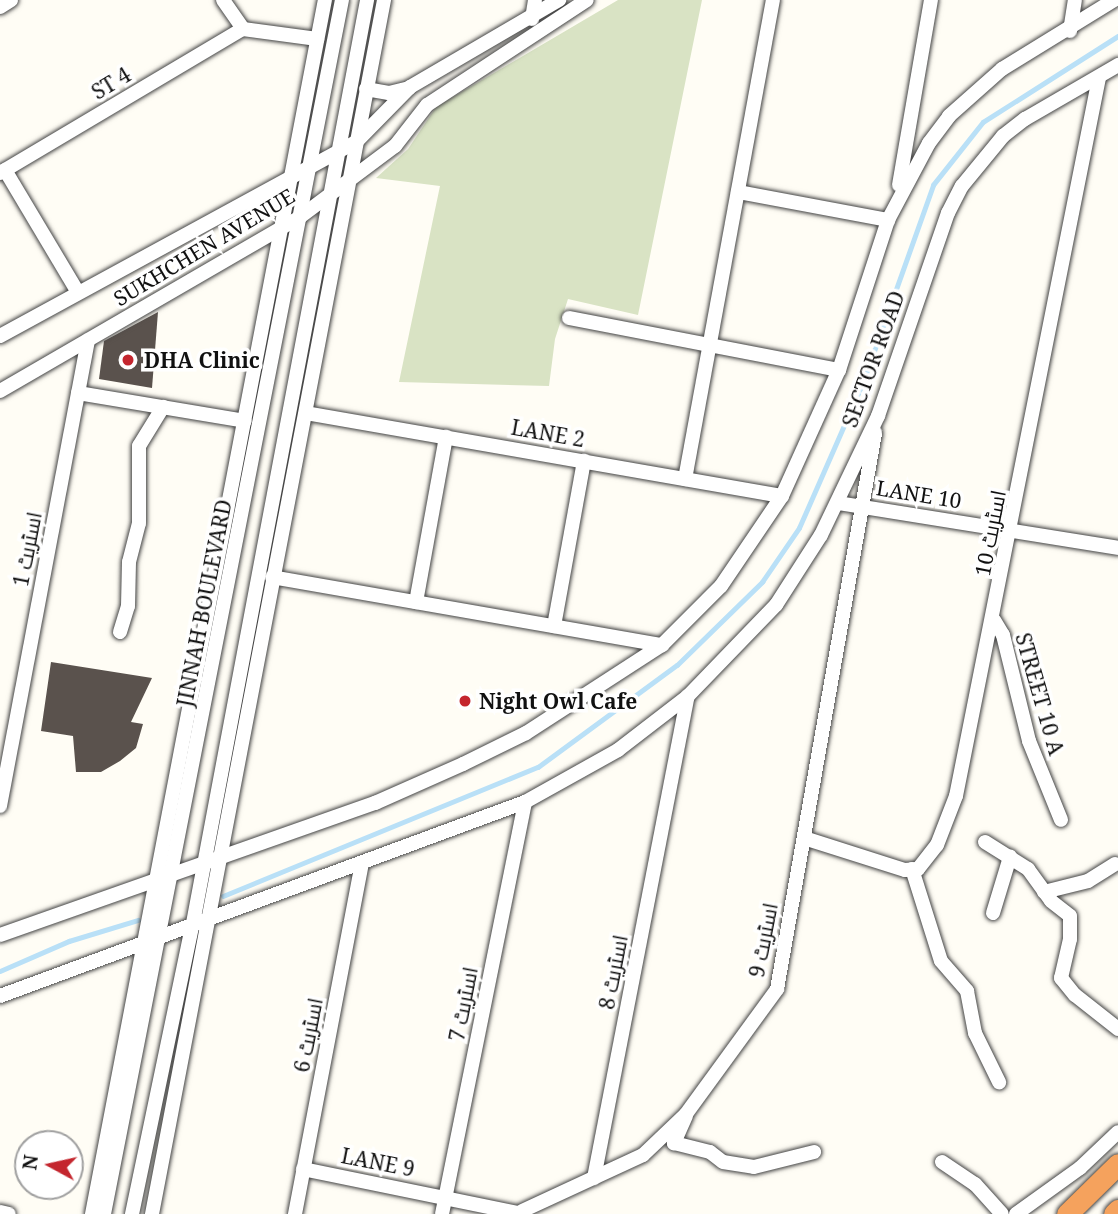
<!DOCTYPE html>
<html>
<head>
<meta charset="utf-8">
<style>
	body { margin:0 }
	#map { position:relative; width:1118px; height:1214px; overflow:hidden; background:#fffdf5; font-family:"Noto Serif",Cairo,serif }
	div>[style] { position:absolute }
	.cemetery>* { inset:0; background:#d9e3c4 }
	.stream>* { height:4.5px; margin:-2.25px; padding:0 2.25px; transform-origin:2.25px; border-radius:2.25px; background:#b9e0f7 }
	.building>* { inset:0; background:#5a524d }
	.roads { filter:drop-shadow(0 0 2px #444) drop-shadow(0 0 2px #444) }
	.minor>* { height:14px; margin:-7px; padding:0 7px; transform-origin:7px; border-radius:7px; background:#fff }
	.highway>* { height:21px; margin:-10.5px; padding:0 10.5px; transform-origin:10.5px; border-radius:10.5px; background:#f5a25d }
	.dots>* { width:19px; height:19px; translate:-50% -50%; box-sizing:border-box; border:4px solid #fff; border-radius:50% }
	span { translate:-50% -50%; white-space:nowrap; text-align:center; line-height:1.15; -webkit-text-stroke:7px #fff; paint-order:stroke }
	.street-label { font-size:21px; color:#111 }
	.poi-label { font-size:21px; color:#111; font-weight:700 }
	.left { translate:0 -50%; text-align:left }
	.north { position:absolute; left:14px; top:1130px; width:70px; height:70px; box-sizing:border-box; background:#fff; border:2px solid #a0a0a0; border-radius:50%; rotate:278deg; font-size:19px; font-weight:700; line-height:28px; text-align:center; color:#111 }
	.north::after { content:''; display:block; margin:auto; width:24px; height:32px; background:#c4262e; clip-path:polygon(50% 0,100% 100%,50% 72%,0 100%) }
</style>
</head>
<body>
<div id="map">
	<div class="cemetery">
		<div style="clip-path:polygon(618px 0,702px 0,638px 315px,568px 299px,555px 339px,549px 386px,399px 382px,440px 186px,376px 178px,408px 149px,436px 107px)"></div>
	</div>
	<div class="stream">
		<div style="left:223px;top:896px;width:340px;rotate:-22.3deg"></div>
		<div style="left:538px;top:767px;width:172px;rotate:-36.3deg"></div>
		<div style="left:677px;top:665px;width:119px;rotate:-44.3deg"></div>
		<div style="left:762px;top:582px;width:65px;rotate:-55.6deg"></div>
		<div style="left:799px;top:528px;width:159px;rotate:-66.3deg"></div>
		<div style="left:863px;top:382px;width:209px;rotate:-70.4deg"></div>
		<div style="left:933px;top:185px;width:80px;rotate:-51.6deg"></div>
		<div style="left:983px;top:122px;width:160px;rotate:-32.5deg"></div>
		<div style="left:0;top:971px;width:75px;rotate:-23.5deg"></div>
		<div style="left:69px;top:941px;width:72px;rotate:-16.9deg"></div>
	</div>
	<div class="building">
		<div style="clip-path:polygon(158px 312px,152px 388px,99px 379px,104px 341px)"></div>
		<div style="clip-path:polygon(51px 662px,152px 678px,131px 722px,143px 724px,136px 748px,120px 761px,101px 772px,76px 772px,73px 736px,41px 731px)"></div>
	</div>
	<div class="roads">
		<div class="minor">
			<div style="left:223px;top:0;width:35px;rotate:55deg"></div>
			<div style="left:0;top:7px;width:13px;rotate:-32deg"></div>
			<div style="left:532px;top:19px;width:19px;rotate:-81deg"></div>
			<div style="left:243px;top:29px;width:75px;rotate:7.7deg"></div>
			<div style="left:1070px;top:31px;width:31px;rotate:-81deg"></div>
			<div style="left:366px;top:89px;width:23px;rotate:10deg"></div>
			<div style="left:389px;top:93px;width:21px;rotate:-14deg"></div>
			<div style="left:5px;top:170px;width:141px;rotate:59.2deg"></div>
			<div style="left:0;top:173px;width:282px;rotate:-30.7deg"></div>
			<div style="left:899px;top:185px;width:188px;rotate:-80.2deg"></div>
			<div style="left:738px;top:192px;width:153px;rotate:10.6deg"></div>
			<div style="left:569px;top:318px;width:275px;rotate:10.9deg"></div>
			<div style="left:0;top:336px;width:405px;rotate:-28.6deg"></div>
			<div style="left:356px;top:142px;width:77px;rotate:-45.5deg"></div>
			<div style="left:410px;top:87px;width:173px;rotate:-30.3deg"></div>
			<div style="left:0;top:391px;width:347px;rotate:-30.1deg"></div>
			<div style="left:300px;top:217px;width:119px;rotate:-36.8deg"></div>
			<div style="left:395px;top:146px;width:52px;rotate:-52deg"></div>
			<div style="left:427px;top:105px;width:191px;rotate:-33.3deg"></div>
			<div style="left:78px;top:393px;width:169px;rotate:9.5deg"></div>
			<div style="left:306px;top:413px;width:483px;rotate:9.9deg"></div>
			<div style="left:685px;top:479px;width:487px;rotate:-79.6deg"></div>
			<div style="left:838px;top:503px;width:284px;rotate:9.1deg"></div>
			<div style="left:272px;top:577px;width:396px;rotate:9.9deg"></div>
			<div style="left:416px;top:602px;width:168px;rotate:-79.7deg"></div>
			<div style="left:994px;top:620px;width:17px;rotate:59deg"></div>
			<div style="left:1003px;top:635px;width:109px;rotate:76.2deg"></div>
			<div style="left:1029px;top:741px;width:85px;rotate:67.9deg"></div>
			<div style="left:554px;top:626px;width:168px;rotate:-79.7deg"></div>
			<div style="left:120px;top:632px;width:27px;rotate:-73deg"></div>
			<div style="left:128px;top:606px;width:44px;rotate:-88.7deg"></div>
			<div style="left:129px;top:562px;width:40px;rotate:-75.6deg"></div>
			<div style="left:139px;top:523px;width:77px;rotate:-90deg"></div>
			<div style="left:139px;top:446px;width:46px;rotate:-58.4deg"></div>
			<div style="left:0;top:806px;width:474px;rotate:-79.3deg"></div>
			<div style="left:804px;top:838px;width:106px;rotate:17.6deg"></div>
			<div style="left:905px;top:870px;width:13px;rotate:-4deg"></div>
			<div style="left:918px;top:869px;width:31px;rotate:-52deg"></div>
			<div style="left:937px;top:845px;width:53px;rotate:-68.8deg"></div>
			<div style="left:956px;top:796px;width:732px;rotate:-78.74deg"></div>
			<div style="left:985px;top:842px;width:51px;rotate:32.1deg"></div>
			<div style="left:1028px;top:869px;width:39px;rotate:54deg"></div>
			<div style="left:1051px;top:901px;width:24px;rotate:38deg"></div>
			<div style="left:1070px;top:916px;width:23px;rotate:90deg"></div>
			<div style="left:1070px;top:939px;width:40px;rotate:103deg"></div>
			<div style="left:1061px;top:978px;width:22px;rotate:51deg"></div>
			<div style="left:1075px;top:995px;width:55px;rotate:38.3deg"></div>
			<div style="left:912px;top:869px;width:96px;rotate:72.5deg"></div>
			<div style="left:941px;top:961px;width:40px;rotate:49deg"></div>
			<div style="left:967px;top:991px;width:43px;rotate:79.2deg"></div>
			<div style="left:975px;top:1033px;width:55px;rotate:63.9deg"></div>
			<div style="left:1044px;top:892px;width:45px;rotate:-14deg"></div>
			<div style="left:1088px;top:881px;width:32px;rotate:-32deg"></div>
			<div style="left:993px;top:913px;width:59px;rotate:-73.1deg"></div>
			<div style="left:0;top:935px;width:398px;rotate:-19.4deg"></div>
			<div style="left:375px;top:803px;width:96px;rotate:-23.9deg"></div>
			<div style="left:463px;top:764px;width:70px;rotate:-26.2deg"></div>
			<div style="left:526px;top:733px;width:162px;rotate:-32.9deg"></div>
			<div style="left:662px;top:645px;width:83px;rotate:-45deg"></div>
			<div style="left:721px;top:586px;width:109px;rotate:-55.9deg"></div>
			<div style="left:782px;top:496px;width:138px;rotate:-65.7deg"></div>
			<div style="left:839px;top:370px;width:158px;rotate:-71.9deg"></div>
			<div style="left:888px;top:220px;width:87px;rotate:-62deg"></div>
			<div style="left:929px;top:143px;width:34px;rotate:-53deg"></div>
			<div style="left:949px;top:116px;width:71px;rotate:-41.6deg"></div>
			<div style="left:1002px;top:69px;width:132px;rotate:-31.6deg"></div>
			<div style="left:0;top:996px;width:560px;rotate:-20.28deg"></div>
			<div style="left:525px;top:802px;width:107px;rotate:-29.2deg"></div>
			<div style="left:618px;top:750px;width:88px;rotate:-37.6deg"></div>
			<div style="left:688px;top:696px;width:127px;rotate:-46deg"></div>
			<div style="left:776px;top:605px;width:83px;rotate:-57.3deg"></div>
			<div style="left:821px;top:535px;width:132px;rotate:-64.4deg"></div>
			<div style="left:878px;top:416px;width:215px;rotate:-71deg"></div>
			<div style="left:948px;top:213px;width:30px;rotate:-63deg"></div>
			<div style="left:962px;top:186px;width:65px;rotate:-50.6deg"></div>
			<div style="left:1003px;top:136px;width:28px;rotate:-38deg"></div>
			<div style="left:1025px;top:119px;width:108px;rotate:-30.1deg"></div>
			<div style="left:686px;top:1116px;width:30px;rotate:114deg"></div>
			<div style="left:674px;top:1143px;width:37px;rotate:14deg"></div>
			<div style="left:710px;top:1152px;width:16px;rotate:38deg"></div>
			<div style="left:723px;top:1162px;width:31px;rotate:9deg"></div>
			<div style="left:754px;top:1167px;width:62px;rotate:-14deg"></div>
			<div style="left:942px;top:1162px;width:40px;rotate:34deg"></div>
			<div style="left:975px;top:1184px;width:40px;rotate:48deg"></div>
			<div style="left:303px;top:1169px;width:224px;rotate:11.6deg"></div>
			<div style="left:594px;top:1178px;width:491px;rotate:-79deg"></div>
			<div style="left:522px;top:1211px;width:133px;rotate:-24.8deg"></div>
			<div style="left:643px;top:1155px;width:59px;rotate:-43.6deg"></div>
			<div style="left:686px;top:1114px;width:155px;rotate:-53.9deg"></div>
			<div style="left:777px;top:989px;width:565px;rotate:-80deg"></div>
			<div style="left:0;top:1212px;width:9px;rotate:13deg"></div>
			<div style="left:92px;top:1214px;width:1236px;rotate:-79.14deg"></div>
			<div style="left:104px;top:1214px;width:1237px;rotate:-78.91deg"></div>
			<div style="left:132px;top:1214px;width:297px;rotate:-78.2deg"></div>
			<div style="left:193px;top:923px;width:939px;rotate:-79.32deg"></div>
			<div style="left:152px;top:1214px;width:1236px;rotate:-79.18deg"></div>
			<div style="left:295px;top:1214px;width:357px;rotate:-79.2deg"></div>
			<div style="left:442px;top:1214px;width:420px;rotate:-78.6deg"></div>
			<div style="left:1016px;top:1214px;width:79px;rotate:-35.7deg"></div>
			<div style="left:1080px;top:1168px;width:52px;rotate:-43.5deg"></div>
		</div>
		<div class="highway">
			<div style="left:1067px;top:1214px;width:71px;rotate:-44.4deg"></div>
			<div style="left:1114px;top:1214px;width:6px;rotate:-45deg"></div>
		</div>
	</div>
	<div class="dots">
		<div style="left:128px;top:360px;background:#c4262e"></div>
		<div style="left:465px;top:701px;background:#c4262e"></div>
	</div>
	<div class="street-label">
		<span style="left:111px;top:83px;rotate:-31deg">ST 4</span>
		<span style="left:204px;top:247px;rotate:-31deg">SUKHCHEN AVENUE</span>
		<span style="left:873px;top:359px;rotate:-70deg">SECTOR ROAD</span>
		<span style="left:548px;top:433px;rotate:10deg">LANE 2</span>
		<span style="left:919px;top:494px;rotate:9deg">LANE 10</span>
		<span style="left:990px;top:533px;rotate:-79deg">اسٹریٹ 10</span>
		<span style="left:27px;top:549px;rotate:-79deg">اسٹریٹ 1</span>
		<span style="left:204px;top:603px;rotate:-79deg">JINNAH BOULEVARD</span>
		<span style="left:1040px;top:694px;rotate:74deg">STREET 10 A</span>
		<span style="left:763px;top:940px;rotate:-79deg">اسٹریٹ 9</span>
		<span style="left:613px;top:972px;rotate:-79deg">اسٹریٹ 8</span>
		<span style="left:463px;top:1004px;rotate:-79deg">اسٹریٹ 7</span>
		<span style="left:308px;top:1035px;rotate:-79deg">اسٹریٹ 6</span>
		<span style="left:378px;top:1162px;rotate:11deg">LANE 9</span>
	</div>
	<div class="poi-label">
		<span class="left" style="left:144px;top:360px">DHA Clinic</span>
		<span class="left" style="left:479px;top:701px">Night Owl Cafe</span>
	</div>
	<div class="north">N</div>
</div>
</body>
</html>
